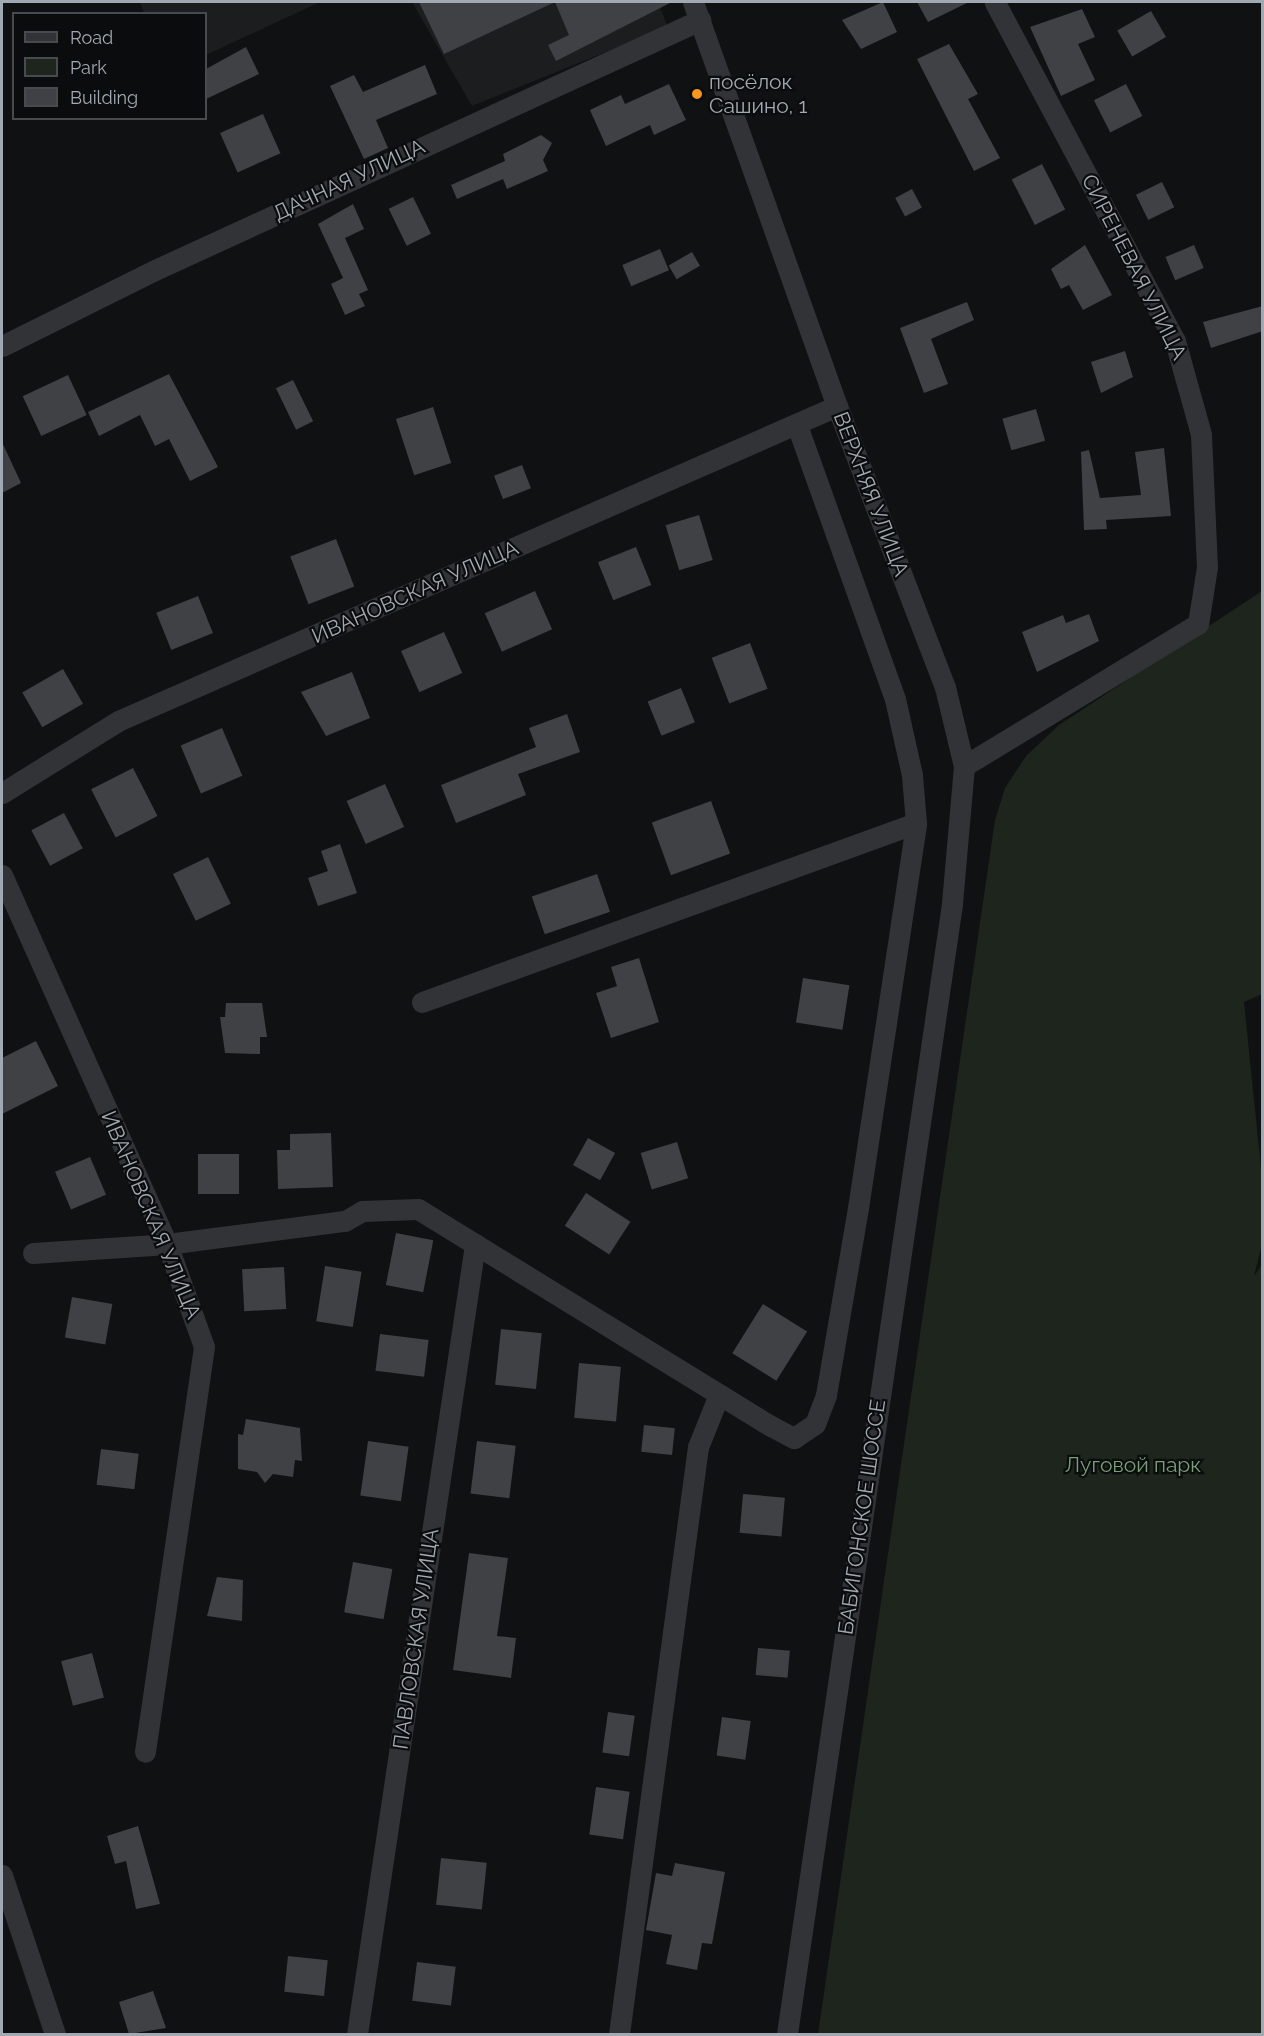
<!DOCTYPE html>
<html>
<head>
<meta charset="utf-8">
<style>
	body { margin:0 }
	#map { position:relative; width:1264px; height:2036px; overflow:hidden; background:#101112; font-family:Raleway,sans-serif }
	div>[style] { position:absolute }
	.built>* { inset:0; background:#1c1d1f }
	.green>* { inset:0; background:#1d251d }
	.building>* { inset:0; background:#3f4145; transform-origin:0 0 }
	.minor>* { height:21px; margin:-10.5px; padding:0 10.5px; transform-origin:10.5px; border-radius:10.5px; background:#313337 }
	.dots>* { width:16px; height:16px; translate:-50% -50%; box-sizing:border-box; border:3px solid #0b0c0d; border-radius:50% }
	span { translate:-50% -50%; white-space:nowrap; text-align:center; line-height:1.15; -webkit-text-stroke:4.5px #0b0c0d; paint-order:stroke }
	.poi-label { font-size:21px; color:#a1a9b3 }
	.left { translate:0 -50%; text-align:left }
	.street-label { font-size:21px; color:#a1a9b3 }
	.park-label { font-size:21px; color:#799f77 }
	.frame { position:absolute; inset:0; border:3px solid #a1a9b3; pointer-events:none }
	.legend { position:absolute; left:12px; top:12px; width:195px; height:108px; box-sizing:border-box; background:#0b0c0d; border:2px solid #474b4f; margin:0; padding:8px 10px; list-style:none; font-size:18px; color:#a1a9b3 }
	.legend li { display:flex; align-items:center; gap:12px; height:30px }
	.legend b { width:30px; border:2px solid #474b4f }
</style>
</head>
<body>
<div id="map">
	<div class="built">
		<div style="clip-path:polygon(140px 2px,320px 2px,206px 55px,206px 14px,144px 13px)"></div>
		<div style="clip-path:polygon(412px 2px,658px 2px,668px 27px,472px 106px)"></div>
	</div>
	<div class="green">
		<div style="clip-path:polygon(1262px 591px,1262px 994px,1244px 1002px,1262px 1178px,1262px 1244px,1254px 1276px,1262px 1265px,1262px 2034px,818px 2034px,995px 820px,1005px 788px,1026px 756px,1059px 725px)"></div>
	</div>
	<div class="building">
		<div style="clip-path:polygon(419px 2px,672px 2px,556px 61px,548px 45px,569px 35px,555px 2px,444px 54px)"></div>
		<div style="clip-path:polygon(883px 2px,897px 32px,861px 49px,842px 20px)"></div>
		<div style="clip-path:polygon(917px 2px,969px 2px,928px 22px)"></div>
		<div style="clip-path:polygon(1082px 9px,1095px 37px,1078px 44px,1095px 80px,1061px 96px,1030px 27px)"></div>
		<div style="left:1151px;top:11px;width:30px;height:39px;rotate:60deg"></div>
		<div style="clip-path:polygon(949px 44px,978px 94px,968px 99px,1000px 158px,974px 171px,917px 59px)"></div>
		<div style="clip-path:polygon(246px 47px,259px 74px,206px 99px,206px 69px)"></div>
		<div style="clip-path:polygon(425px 65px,437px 94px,376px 120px,388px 148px,364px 159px,330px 86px,354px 75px,363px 92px)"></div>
		<div style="clip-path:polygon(669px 84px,686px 120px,654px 135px,650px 125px,606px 146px,590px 110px,621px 95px,625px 104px)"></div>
		<div style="left:1126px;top:84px;width:36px;height:36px;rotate:63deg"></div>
		<div style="left:263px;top:114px;width:43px;height:47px;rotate:66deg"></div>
		<div style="clip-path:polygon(541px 135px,552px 143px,543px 160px,548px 171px,507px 189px,503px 179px,457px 199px,451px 185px,505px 161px,503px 154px)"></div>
		<div style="left:1042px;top:164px;width:51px;height:34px;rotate:63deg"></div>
		<div style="left:1162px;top:182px;width:28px;height:29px;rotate:64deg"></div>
		<div style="left:912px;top:189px;width:21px;height:19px;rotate:62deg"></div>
		<div style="left:413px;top:197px;width:41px;height:27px;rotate:64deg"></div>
		<div style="clip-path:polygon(353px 204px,364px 229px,345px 238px,368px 290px,359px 294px,365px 306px,345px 315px,331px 284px,343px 278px,318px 224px)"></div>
		<div style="clip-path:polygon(1085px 245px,1112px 295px,1083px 310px,1069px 285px,1061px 289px,1051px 269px)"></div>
		<div style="left:1194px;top:245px;width:25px;height:31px;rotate:67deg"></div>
		<div style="left:660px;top:249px;width:23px;height:41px;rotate:67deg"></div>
		<div style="left:692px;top:252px;width:16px;height:27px;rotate:60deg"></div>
		<div style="clip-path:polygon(967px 302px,974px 320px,931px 339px,948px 384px,924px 393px,900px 328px)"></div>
		<div style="clip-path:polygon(1263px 306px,1263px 331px,1211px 348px,1203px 322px)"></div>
		<div style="clip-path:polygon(1125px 351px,1133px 377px,1101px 393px,1091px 362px)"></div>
		<div style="clip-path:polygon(169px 374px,218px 467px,190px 481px,169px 439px,155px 446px,140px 415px,99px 436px,88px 412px)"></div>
		<div style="left:68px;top:375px;width:44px;height:50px;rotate:65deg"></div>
		<div style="left:293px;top:380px;width:46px;height:19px;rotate:64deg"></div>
		<div style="left:433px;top:407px;width:59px;height:39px;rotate:72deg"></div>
		<div style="left:1036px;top:409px;width:33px;height:35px;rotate:74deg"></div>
		<div style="clip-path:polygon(2px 442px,21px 483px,2px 493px)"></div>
		<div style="clip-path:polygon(1164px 448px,1171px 516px,1106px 520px,1107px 529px,1084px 530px,1081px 452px,1089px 450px,1100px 498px,1141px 495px,1135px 452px)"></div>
		<div style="left:522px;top:465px;width:25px;height:30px;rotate:69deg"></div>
		<div style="left:699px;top:515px;width:47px;height:35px;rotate:73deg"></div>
		<div style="left:336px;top:539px;width:51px;height:49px;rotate:69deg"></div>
		<div style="left:636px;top:547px;width:41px;height:41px;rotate:68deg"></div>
		<div style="left:535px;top:591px;width:42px;height:55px;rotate:66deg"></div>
		<div style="left:198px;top:596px;width:40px;height:45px;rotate:68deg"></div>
		<div style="clip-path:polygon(1089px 614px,1099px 641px,1037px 672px,1022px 632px,1063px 615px,1066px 623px)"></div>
		<div style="left:444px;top:632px;width:45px;height:47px;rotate:66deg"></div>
		<div style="left:750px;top:643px;width:49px;height:41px;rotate:69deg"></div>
		<div style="left:63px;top:669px;width:40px;height:47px;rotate:60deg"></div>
		<div style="clip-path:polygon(352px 672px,370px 718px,326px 736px,301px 692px)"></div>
		<div style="left:681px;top:688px;width:37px;height:36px;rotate:68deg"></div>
		<div style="clip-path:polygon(567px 714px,580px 752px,518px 774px,526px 795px,456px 823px,441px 785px,536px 747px,529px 728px)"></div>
		<div style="left:222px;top:728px;width:52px;height:45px;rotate:67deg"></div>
		<div style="left:133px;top:768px;width:54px;height:47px;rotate:63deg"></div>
		<div style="left:385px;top:784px;width:47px;height:42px;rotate:66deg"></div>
		<div style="left:711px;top:801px;width:56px;height:63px;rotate:70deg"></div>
		<div style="left:64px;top:813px;width:40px;height:37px;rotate:62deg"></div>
		<div style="clip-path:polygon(340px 844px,357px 893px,318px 906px,308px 878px,328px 871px,321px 851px)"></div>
		<div style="left:208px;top:857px;width:52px;height:39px;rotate:64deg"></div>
		<div style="left:597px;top:874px;width:40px;height:69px;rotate:71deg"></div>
		<div style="clip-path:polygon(639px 958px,659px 1022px,611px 1038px,596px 993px,617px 986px,611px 967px)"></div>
		<div style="left:803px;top:978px;width:47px;height:45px;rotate:9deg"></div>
		<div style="clip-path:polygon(226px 1003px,262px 1003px,267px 1037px,260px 1037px,260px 1054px,225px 1053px,220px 1017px,225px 1017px)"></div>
		<div style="clip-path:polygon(36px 1041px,58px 1086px,2px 1114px,2px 1058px)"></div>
		<div style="clip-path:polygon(331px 1133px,333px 1187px,278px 1189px,277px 1150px,290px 1150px,290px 1134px)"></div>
		<div style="left:588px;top:1138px;width:31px;height:31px;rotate:29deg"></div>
		<div style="left:677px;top:1142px;width:38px;height:38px;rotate:73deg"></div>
		<div style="left:198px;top:1154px;width:41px;height:40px"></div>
		<div style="left:90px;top:1157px;width:41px;height:38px;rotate:67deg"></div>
		<div style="left:586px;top:1193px;width:53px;height:39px;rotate:33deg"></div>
		<div style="left:396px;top:1233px;width:38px;height:53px;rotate:11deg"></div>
		<div style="left:325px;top:1266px;width:37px;height:56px;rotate:9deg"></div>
		<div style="left:284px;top:1267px;width:42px;height:42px;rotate:87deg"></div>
		<div style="left:72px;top:1297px;width:41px;height:41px;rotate:10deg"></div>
		<div style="left:763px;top:1304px;width:52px;height:58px;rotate:32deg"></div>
		<div style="left:501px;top:1329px;width:41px;height:56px;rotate:6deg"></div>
		<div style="left:380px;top:1334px;width:49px;height:37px;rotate:7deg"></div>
		<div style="left:579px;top:1363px;width:42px;height:55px;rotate:5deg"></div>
		<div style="clip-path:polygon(246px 1419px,300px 1428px,302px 1461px,295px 1460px,293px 1477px,273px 1474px,265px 1483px,257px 1472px,238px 1469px,238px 1434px,243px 1435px)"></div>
		<div style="left:644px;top:1425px;width:31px;height:27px;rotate:6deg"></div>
		<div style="left:368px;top:1441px;width:41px;height:55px;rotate:8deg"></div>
		<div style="left:477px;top:1441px;width:39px;height:53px;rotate:7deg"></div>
		<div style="left:101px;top:1449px;width:38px;height:36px;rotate:7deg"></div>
		<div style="left:743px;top:1494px;width:42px;height:39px;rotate:5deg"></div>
		<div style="clip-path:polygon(469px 1553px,508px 1558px,497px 1636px,516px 1638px,511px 1678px,453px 1670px)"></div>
		<div style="left:353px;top:1562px;width:40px;height:51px;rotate:10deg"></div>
		<div style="clip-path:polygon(217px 1577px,243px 1580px,242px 1621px,207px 1616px)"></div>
		<div style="left:758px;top:1648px;width:32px;height:27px;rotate:5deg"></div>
		<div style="left:92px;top:1653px;width:46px;height:32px;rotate:75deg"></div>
		<div style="left:608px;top:1712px;width:27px;height:41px;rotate:8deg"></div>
		<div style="left:722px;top:1717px;width:29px;height:39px;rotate:8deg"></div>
		<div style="left:596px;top:1787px;width:34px;height:48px;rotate:8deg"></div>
		<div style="clip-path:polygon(138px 1826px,160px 1904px,136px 1909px,126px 1861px,115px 1864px,107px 1836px)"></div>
		<div style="left:441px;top:1858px;width:46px;height:47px;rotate:6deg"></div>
		<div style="clip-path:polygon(675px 1863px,725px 1872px,712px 1944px,702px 1943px,697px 1970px,666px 1964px,672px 1935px,646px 1930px,656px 1873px,672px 1876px)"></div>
		<div style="left:288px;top:1956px;width:40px;height:36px;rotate:6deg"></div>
		<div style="left:417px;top:1962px;width:39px;height:39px;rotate:7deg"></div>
		<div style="clip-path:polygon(153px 1991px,166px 2028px,129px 2034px,119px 2002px)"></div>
	</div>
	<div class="minor">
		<div style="left:693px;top:2px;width:429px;rotate:70.4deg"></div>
		<div style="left:837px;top:406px;width:301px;rotate:69deg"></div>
		<div style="left:945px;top:687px;width:81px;rotate:76.5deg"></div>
		<div style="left:964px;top:766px;width:139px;rotate:95deg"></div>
		<div style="left:952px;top:904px;width:1142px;rotate:98.31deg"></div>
		<div style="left:2px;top:346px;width:171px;rotate:-26.4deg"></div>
		<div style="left:155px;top:270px;width:600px;rotate:-24.64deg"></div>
		<div style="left:964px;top:766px;width:274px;rotate:-31.3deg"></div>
		<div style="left:1198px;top:624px;width:58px;rotate:-81deg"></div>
		<div style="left:1207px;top:567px;width:133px;rotate:-92.6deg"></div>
		<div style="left:1201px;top:434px;width:97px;rotate:-105.6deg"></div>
		<div style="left:1175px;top:341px;width:384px;rotate:-118deg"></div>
		<div style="left:2px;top:793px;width:137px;rotate:-31.8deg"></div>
		<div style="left:118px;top:721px;width:785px;rotate:-23.66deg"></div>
		<div style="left:2px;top:875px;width:404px;rotate:65.9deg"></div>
		<div style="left:167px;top:1244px;width:109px;rotate:70.2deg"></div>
		<div style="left:204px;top:1347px;width:409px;rotate:98.3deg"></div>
		<div style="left:422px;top:1002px;width:525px;rotate:-19.92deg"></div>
		<div style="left:33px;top:1253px;width:134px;rotate:-3.8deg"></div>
		<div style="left:167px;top:1244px;width:179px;rotate:-7.4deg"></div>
		<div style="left:345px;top:1221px;width:20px;rotate:-30deg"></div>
		<div style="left:362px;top:1211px;width:56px;rotate:-2deg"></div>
		<div style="left:418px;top:1209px;width:414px;rotate:31.6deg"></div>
		<div style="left:771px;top:1426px;width:26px;rotate:28deg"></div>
		<div style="left:794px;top:1438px;width:25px;rotate:-34deg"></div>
		<div style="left:815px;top:1424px;width:31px;rotate:-69deg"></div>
		<div style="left:826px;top:1395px;width:190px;rotate:-80.3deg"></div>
		<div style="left:858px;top:1208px;width:389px;rotate:-81.4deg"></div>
		<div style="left:916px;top:823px;width:48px;rotate:-94.8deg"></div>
		<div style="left:912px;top:775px;width:78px;rotate:-102.6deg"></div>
		<div style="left:895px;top:699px;width:290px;rotate:-109.7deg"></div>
		<div style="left:2px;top:1875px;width:168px;rotate:71.6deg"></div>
		<div style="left:357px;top:2034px;width:799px;rotate:-81.5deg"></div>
		<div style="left:619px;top:2034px;width:592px;rotate:-82.34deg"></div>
		<div style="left:698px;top:1447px;width:54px;rotate:-68.2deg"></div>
	</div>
	<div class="dots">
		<div style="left:697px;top:94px;background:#f79623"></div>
	</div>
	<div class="poi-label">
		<span class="left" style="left:709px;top:94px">посёлок<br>Сашино, 1</span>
	</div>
	<div class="street-label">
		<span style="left:349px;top:180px;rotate:-25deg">ДАЧНАЯ УЛИЦА</span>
		<span style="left:1134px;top:267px;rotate:63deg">СИРЕНЕВАЯ УЛИЦА</span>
		<span style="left:871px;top:494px;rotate:69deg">ВЕРХНЯЯ УЛИЦА</span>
		<span style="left:415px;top:592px;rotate:-24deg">ИВАНОВСКАЯ УЛИЦА</span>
		<span style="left:151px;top:1215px;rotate:67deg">ИВАНОВСКАЯ УЛИЦА</span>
		<span style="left:862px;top:1517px;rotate:-82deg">БАБИГОНСКОЕ ШОССЕ</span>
		<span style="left:416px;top:1639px;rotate:-82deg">ПАВЛОВСКАЯ УЛИЦА</span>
	</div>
	<div class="park-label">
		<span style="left:1133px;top:1465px">Луговой парк</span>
	</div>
	<div class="frame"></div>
	<ul class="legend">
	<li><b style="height:8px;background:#313337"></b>Road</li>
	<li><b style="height:16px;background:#1d251d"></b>Park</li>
	<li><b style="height:16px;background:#3f4145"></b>Building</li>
	</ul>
</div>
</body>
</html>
